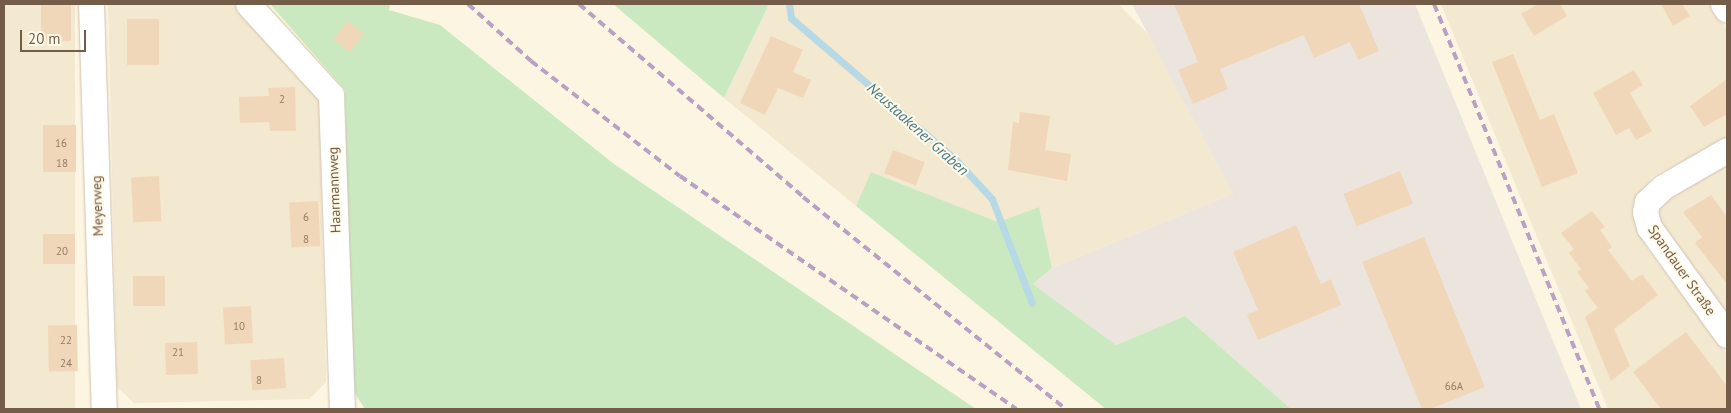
<!DOCTYPE html>
<html>
<head>
<meta charset="utf-8">
<style>
	body { margin:0 }
	#map { position:relative; width:1731px; height:413px; overflow:hidden; background:#fcf5e1; font-family:"PT Sans",sans-serif }
	div>[style] { position:absolute }
	.residential>* { inset:0; background:#f3e8d0; transform-origin:0 0 }
	.industrial>* { inset:0; background:#ebe5dd }
	.green>* { inset:0; background:#cbe9c0 }
	.stream>* { height:7px; margin:-3.5px; padding:0 3.5px; transform-origin:3.5px; border-radius:3.5px; background:#b7d8e5 }
	.building>* { inset:0; background:#f1d7b9; transform-origin:0 0 }
	.roads { filter:drop-shadow(0 0 1px #cfc0ac) drop-shadow(0 0 1px #cfc0ac) }
	.minor>* { height:25px; margin:-12.5px; padding:0 12.5px; transform-origin:12.5px; border-radius:12.5px; background:#fff }
	.rail>* { height:4px; margin-top:-2px; transform-origin:0; background:repeating-linear-gradient(90deg,#b9a1c4 0 8px,transparent 0 13px) }
	span { translate:-50% -50%; white-space:nowrap; text-align:center; line-height:1.15; -webkit-text-stroke:4px #fff9e7; paint-order:stroke }
	.number-label { font-size:11px; color:#927c65 }
	.number-label span { -webkit-text-stroke-width:0 }
	.street-label { font-size:14px; color:#735d49 }
	.water-label { font-size:15px; color:#45788d; font-style:italic }
	.frame { position:absolute; inset:0; border:5px solid #735d49; pointer-events:none }
	.scale { position:absolute; left:20px; top:30px; width:66px; height:22px; box-sizing:border-box; border:2px solid #735d49; border-top:0; padding-left:6px; font-size:15px; line-height:18px; white-space:nowrap; color:#735d49; -webkit-text-stroke:4px #fff9e7; paint-order:stroke }
</style>
</head>
<body>
<div id="map">
	<div class="residential">
		<div style="left:4px;top:4px;width:71px;height:405px"></div>
		<div style="clip-path:polygon(108px 4px,234px 4px,319px 100px,326px 382px,309px 399px,134px 403px,117px 387px)"></div>
		<div style="clip-path:polygon(769px 4px,1118px 4px,1149px 35px,1233px 194px,1052px 268px,1039px 207px,998px 222px,871px 172px,856px 206px,724px 98px)"></div>
		<div style="clip-path:polygon(1441px 4px,1712px 4px,1727px 30px,1727px 138px,1652px 177px,1634px 201px,1634px 217px,1646px 247px,1727px 354px,1727px 409px,1608px 409px)"></div>
		<div style="clip-path:polygon(1727px 158px,1727px 316px,1661px 227px,1658px 215px,1666px 195px)"></div>
	</div>
	<div class="industrial">
		<div style="clip-path:polygon(1132px 4px,1415px 4px,1581px 409px,1291px 409px,1185px 316px,1116px 345px,1033px 284px,1052px 268px,1233px 194px)"></div>
	</div>
	<div class="green">
		<div style="clip-path:polygon(270px 4px,390px 4px,389px 10px,440px 25px,614px 164px,976px 409px,365px 409px,352px 389px,345px 90px)"></div>
		<div style="clip-path:polygon(613px 4px,769px 4px,724px 98px)"></div>
		<div style="clip-path:polygon(871px 172px,998px 222px,1039px 207px,1052px 268px,1033px 284px,1116px 345px,1185px 316px,1291px 409px,1106px 409px,856px 206px)"></div>
	</div>
	<div class="stream">
		<div style="left:789px;top:4px;width:14px;rotate:82deg"></div>
		<div style="left:791px;top:18px;width:216px;rotate:40.7deg"></div>
		<div style="left:955px;top:159px;width:54px;rotate:47.2deg"></div>
		<div style="left:992px;top:199px;width:111px;rotate:69deg"></div>
	</div>
	<div class="building">
		<div style="left:41px;top:4px;width:30px;height:37px"></div>
		<div style="clip-path:polygon(1174px 4px,1359px 4px,1379px 51px,1358px 60px,1350px 42px,1314px 58px,1304px 35px,1220px 69px,1228px 89px,1193px 104px,1178px 70px,1198px 62px)"></div>
		<div style="clip-path:polygon(1538px 4px,1560px 4px,1567px 16px,1534px 36px,1521px 14px)"></div>
		<div style="clip-path:polygon(1661px 4px,1682px 4px,1690px 16px,1673px 26px)"></div>
		<div style="left:127px;top:19px;width:32px;height:46px"></div>
		<div style="left:347px;top:21px;width:21px;height:23px;rotate:37deg"></div>
		<div style="clip-path:polygon(771px 36px,803px 50px,793px 72px,811px 80px,803px 98px,778px 88px,765px 115px,740px 103px)"></div>
		<div style="clip-path:polygon(1513px 54px,1540px 120px,1554px 114px,1578px 173px,1542px 187px,1492px 62px)"></div>
		<div style="clip-path:polygon(1634px 70px,1643px 85px,1630px 93px,1652px 131px,1636px 140px,1629px 128px,1616px 135px,1593px 93px)"></div>
		<div style="clip-path:polygon(1727px 79px,1727px 114px,1704px 127px,1690px 106px)"></div>
		<div style="clip-path:polygon(295px 87px,296px 131px,270px 131px,269px 122px,240px 123px,239px 97px,269px 96px,268px 88px)"></div>
		<div style="clip-path:polygon(1020px 112px,1050px 116px,1045px 150px,1071px 154px,1067px 181px,1008px 170px,1013px 122px,1019px 123px)"></div>
		<div style="left:76px;top:125px;width:47px;height:33px;rotate:90deg"></div>
		<div style="left:893px;top:150px;width:34px;height:25px;rotate:21deg"></div>
		<div style="left:1400px;top:171px;width:35px;height:61px;rotate:68deg"></div>
		<div style="left:159px;top:176px;width:45px;height:28px;rotate:87deg"></div>
		<div style="clip-path:polygon(1711px 195px,1727px 217px,1727px 284px,1695px 243px,1702px 237px,1683px 212px)"></div>
		<div style="left:318px;top:201px;width:45px;height:29px;rotate:87deg"></div>
		<div style="clip-path:polygon(1592px 211px,1605px 227px,1600px 230px,1612px 247px,1608px 250px,1632px 281px,1642px 274px,1658px 295px,1614px 329px,1630px 366px,1611px 381px,1585px 317px,1598px 308px,1585px 291px,1589px 288px,1577px 272px,1581px 269px,1569px 253px,1574px 249px,1561px 233px)"></div>
		<div style="clip-path:polygon(1296px 225px,1321px 284px,1331px 279px,1341px 305px,1258px 340px,1247px 315px,1258px 310px,1233px 252px)"></div>
		<div style="left:43px;top:234px;width:32px;height:30px"></div>
		<div style="clip-path:polygon(1424px 237px,1485px 387px,1430px 409px,1422px 409px,1362px 262px)"></div>
		<div style="left:133px;top:276px;width:32px;height:30px"></div>
		<div style="left:251px;top:306px;width:37px;height:28px;rotate:87deg"></div>
		<div style="left:77px;top:325px;width:46px;height:29px;rotate:89deg"></div>
		<div style="clip-path:polygon(1686px 332px,1727px 386px,1727px 409px,1661px 409px,1633px 372px)"></div>
		<div style="left:197px;top:342px;width:32px;height:32px;rotate:88deg"></div>
		<div style="left:284px;top:358px;width:30px;height:34px;rotate:86deg"></div>
	</div>
	<div class="roads">
		<div class="minor">
			<div style="left:91px;top:4px;width:405px;rotate:88.2deg"></div>
			<div style="left:248px;top:4px;width:123px;rotate:47.6deg"></div>
			<div style="left:331px;top:95px;width:314px;rotate:88deg"></div>
			<div style="left:1723px;top:4px;width:7px;rotate:56deg"></div>
			<div style="left:1727px;top:150px;width:74px;rotate:150deg"></div>
			<div style="left:1663px;top:187px;width:22px;rotate:137deg"></div>
			<div style="left:1647px;top:202px;width:10px;rotate:101deg"></div>
			<div style="left:1645px;top:212px;width:16px;rotate:75deg"></div>
			<div style="left:1649px;top:227px;width:133px;rotate:54.2deg"></div>
		</div>
	</div>
	<div class="rail">
		<div style="left:468px;top:4px;width:85px;rotate:42.1deg"></div>
		<div style="left:531px;top:61px;width:188px;rotate:37.7deg"></div>
		<div style="left:680px;top:176px;width:409px;rotate:34.7deg"></div>
		<div style="left:579px;top:4px;width:296px;rotate:40.7deg"></div>
		<div style="left:803px;top:197px;width:338px;rotate:38.9deg"></div>
		<div style="left:1434px;top:4px;width:437px;rotate:67.8deg"></div>
	</div>
	<div class="number-label">
		<span style="left:282px;top:99px">2</span>
		<span style="left:61px;top:143px">16</span>
		<span style="left:62px;top:163px">18</span>
		<span style="left:306px;top:217px">6</span>
		<span style="left:306px;top:239px">8</span>
		<span style="left:62px;top:251px">20</span>
		<span style="left:239px;top:326px">10</span>
		<span style="left:66px;top:340px">22</span>
		<span style="left:178px;top:352px">21</span>
		<span style="left:66px;top:363px">24</span>
		<span style="left:259px;top:380px">8</span>
		<span style="left:1454px;top:386px">66A</span>
	</div>
	<div class="street-label">
		<span style="left:334px;top:190px;rotate:-92deg">Haarmannweg</span>
		<span style="left:97px;top:206px;rotate:-92deg">Meyerweg</span>
		<span style="left:1682px;top:270px;rotate:55deg">Spandauer Straße</span>
	</div>
	<div class="water-label">
		<span style="left:918px;top:129px;rotate:42deg">Neustaakener Graben</span>
	</div>
	<div class="frame"></div>
	<div class="scale">20 m</div>
</div>
</body>
</html>
